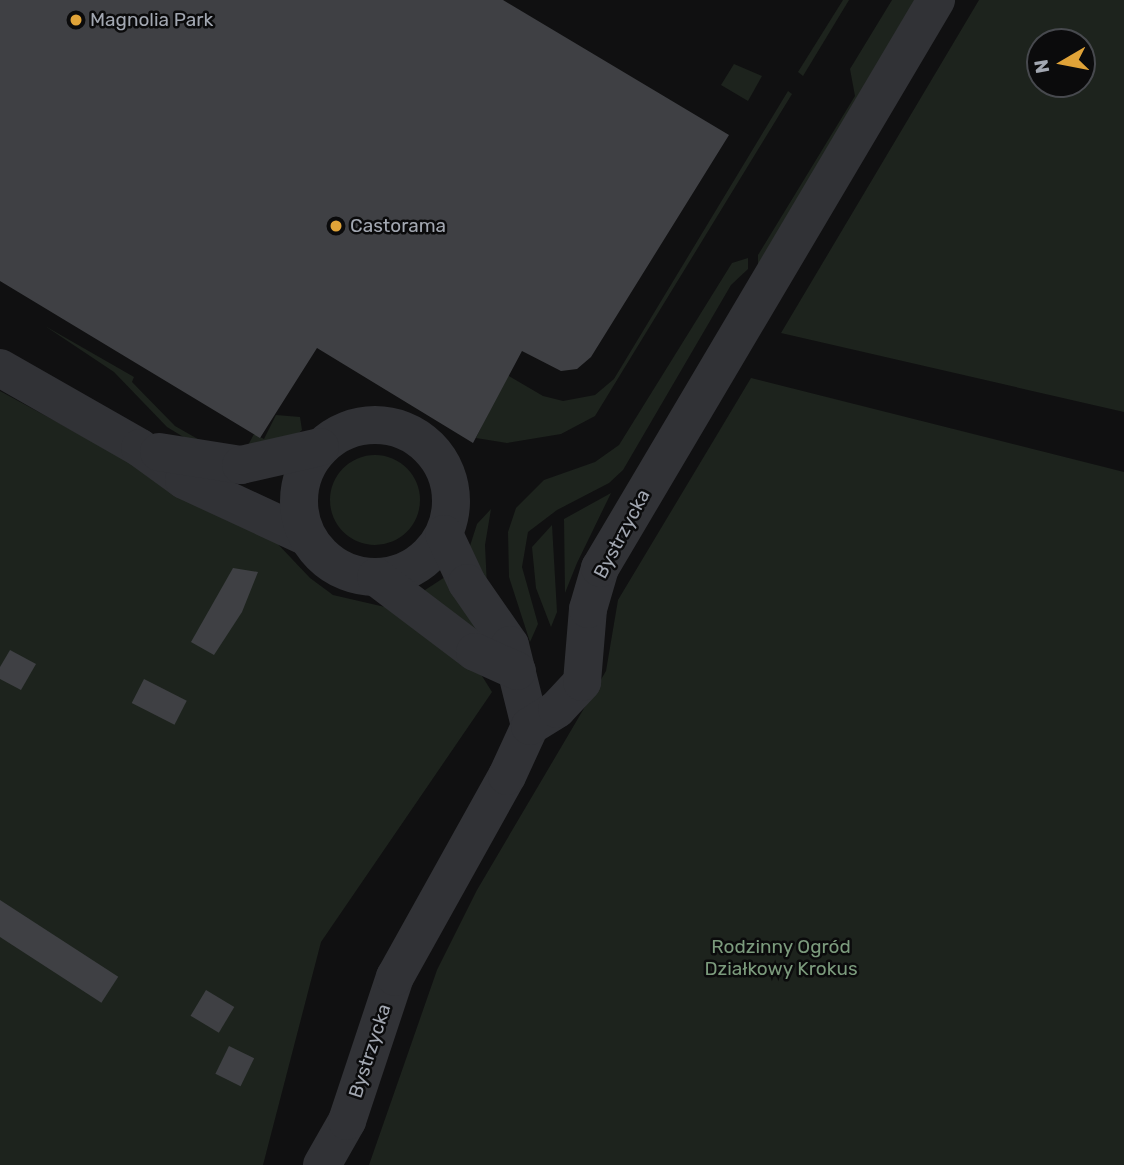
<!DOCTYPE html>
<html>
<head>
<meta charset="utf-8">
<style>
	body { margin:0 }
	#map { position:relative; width:1124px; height:1165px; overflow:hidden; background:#101011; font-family:Rubik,sans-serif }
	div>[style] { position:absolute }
	.green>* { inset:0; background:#1d231d }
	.round { border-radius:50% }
	.building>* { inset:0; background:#3f4044; transform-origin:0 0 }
	.minor>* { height:38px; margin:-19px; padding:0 19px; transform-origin:19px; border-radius:19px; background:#313236 }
	.minor>.ring { margin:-19px; padding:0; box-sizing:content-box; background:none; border:38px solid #313236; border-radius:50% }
	.dots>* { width:19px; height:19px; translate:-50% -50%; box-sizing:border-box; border:4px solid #0b0b0c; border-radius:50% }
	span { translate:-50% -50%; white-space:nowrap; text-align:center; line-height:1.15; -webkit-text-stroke:5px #0b0b0c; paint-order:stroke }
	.poi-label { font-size:19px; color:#a2a7b1 }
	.left { translate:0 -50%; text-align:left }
	.street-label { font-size:19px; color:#a2a7b1 }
	.park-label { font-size:19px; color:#7b9a7c }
	.north { position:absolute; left:1026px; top:28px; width:70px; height:70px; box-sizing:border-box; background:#0b0b0c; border:2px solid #47494e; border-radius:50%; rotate:260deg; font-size:19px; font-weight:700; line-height:28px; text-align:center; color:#a2a7b1 }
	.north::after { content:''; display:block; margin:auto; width:24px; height:32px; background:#e0a338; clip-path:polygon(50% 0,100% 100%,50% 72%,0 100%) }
</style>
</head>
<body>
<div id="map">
	<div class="green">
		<div style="clip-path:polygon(843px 0,849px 0,803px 76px,798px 72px)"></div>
		<div style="clip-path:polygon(892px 0,926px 0,758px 273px,758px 255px,855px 96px,850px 69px)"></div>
		<div style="clip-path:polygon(evenodd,979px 0,1124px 0,1124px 412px,781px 333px,979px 0,1082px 42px,1082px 84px,1040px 84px,1040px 42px,1082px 42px)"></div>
		<div style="clip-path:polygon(734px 64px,762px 76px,748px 101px,721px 85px)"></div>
		<div style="clip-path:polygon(788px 91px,792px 94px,595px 416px,561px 434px,507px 443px,476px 438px,507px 375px,543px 396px,563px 401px,595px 395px,614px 379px)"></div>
		<div style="clip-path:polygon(748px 258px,748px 269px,731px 285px,623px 470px,609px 483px,557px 510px,528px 532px,522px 567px,538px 624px,530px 642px,509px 577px,508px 532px,516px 508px,544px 480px,595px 462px,619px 445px,732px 263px)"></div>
		<div style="clip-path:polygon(45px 326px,134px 377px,132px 382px,175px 426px,203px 442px,246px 449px,254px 434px,264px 439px,276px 415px,300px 417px,302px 430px,291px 440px,258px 452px,233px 454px,200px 447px,167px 427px,114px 372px)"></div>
		<div style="clip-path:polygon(751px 378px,1124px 472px,1124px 1165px,369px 1165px,437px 970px,477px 890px,606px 671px,618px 600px)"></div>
		<div style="clip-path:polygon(0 391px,274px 540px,310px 578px,333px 595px,385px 607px,482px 676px,492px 692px,321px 942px,263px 1165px,0 1165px)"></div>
		<div class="round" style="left:330px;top:455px;width:90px;height:90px"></div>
		<div style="clip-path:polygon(611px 493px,577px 563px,565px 593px,564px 519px)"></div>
		<div style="clip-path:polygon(491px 509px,485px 545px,487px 587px,469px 549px,477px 524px)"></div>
		<div style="clip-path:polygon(552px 525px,557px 612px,551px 627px,536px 588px,532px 547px)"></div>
		<div style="clip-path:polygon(445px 577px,496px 644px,422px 592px)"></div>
	</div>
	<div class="building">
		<div style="clip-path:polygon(0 0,503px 0,729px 135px,591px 357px,577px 369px,561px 371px,522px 351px,473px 443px,317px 348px,260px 438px,0 281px)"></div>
		<div style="clip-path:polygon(233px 568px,258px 572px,242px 612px,214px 655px,191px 642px)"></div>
		<div style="clip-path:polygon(10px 650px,36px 664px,21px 690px,0 679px,0 667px)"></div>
		<div style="left:144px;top:679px;width:48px;height:27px;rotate:27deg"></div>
		<div style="left:0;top:900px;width:141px;height:31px;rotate:33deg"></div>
		<div style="left:206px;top:990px;width:33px;height:30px;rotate:31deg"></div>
		<div style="left:229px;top:1046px;width:28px;height:31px;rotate:26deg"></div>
	</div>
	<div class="minor">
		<div style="left:0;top:368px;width:161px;rotate:29.7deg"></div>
		<div style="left:140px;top:448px;width:54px;rotate:36deg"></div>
		<div style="left:184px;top:480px;width:136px;rotate:24.9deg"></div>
		<div class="ring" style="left:299px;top:425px;width:114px;height:114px"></div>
		<div style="left:159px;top:452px;width:83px;rotate:9deg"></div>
		<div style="left:241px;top:465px;width:81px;rotate:-12.8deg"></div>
		<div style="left:444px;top:534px;width:54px;rotate:64.9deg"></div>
		<div style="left:467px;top:583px;width:75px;rotate:55.3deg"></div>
		<div style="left:510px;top:645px;width:83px;rotate:76.1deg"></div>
		<div style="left:376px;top:577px;width:124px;rotate:37.1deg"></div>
		<div style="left:475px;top:652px;width:46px;rotate:24.3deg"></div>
		<div style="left:322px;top:1165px;width:51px;rotate:-60.4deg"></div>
		<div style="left:347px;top:1121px;width:152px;rotate:-71.6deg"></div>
		<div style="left:395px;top:977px;width:230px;rotate:-60.9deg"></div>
		<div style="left:507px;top:776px;width:55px;rotate:-65.3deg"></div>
		<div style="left:530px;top:726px;width:32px;rotate:-32deg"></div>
		<div style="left:557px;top:709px;width:37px;rotate:-47deg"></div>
		<div style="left:582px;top:682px;width:73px;rotate:-85.3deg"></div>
		<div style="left:588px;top:609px;width:43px;rotate:-73.7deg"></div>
		<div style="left:600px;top:568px;width:660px;rotate:-59.39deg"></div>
	</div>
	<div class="dots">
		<div style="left:76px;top:20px;background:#e0a338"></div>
		<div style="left:336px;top:226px;background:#e0a338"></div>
	</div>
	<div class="poi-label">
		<span class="left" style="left:90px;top:20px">Magnolia Park</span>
		<span class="left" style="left:350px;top:226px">Castorama</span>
	</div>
	<div class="street-label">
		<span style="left:622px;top:534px;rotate:-62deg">Bystrzycka</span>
		<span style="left:370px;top:1051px;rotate:-72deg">Bystrzycka</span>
	</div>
	<div class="park-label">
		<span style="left:781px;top:958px">Rodzinny Ogród<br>Działkowy Krokus</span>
	</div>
	<div class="north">N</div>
</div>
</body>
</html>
